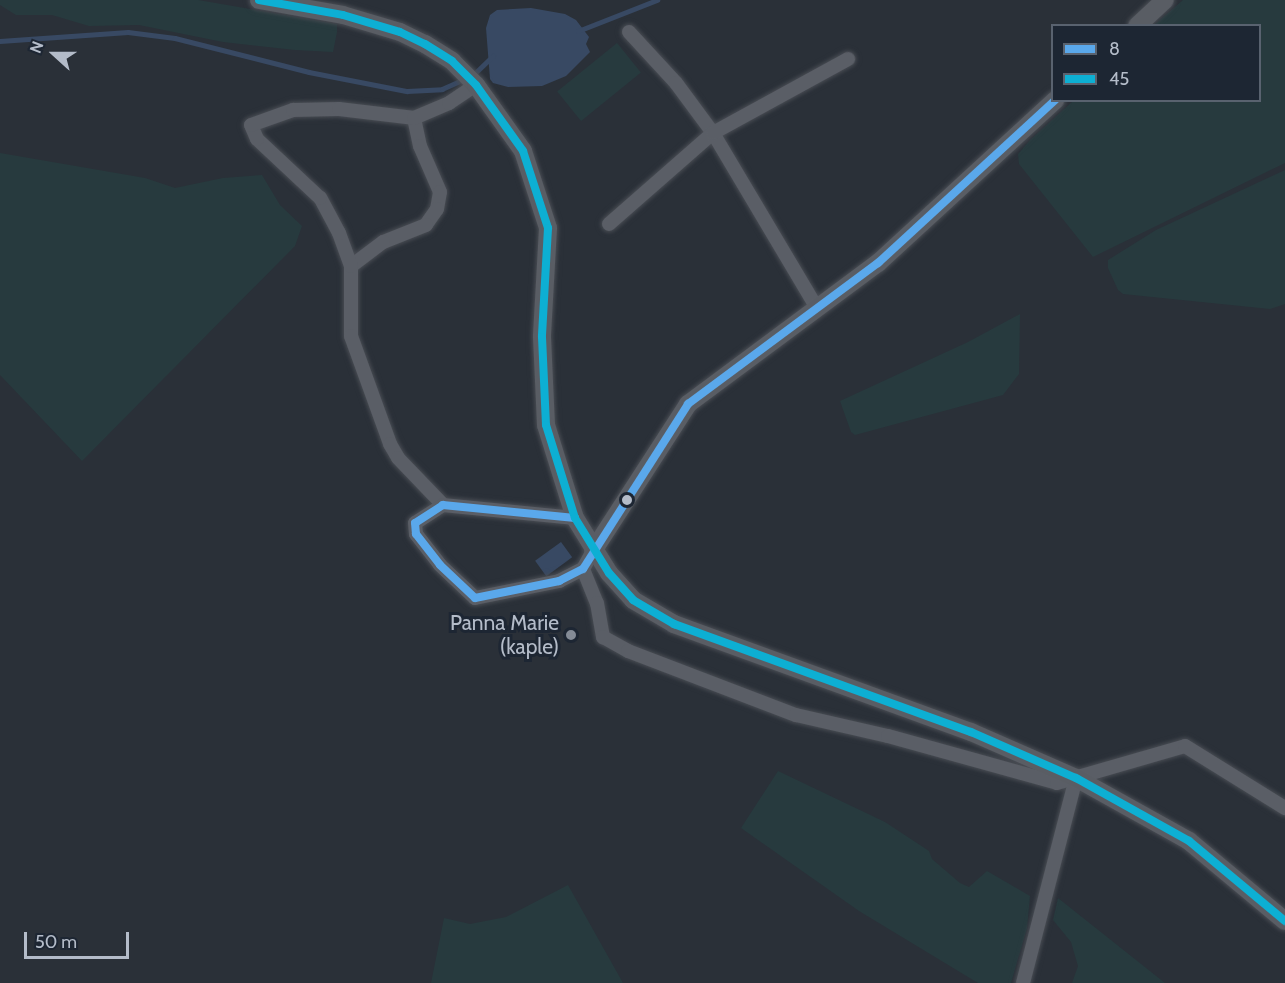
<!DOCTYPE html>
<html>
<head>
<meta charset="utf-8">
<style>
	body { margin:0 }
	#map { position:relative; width:1285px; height:983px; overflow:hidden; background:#2a3038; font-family:Cabin,sans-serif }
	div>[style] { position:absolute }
	.green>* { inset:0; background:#273a3e; transform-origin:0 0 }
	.water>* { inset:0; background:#384963; transform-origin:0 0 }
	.stream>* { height:4.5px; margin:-2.25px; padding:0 2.25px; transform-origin:2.25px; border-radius:2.25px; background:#384963 }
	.roads { filter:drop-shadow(0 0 2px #484c53) drop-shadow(0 0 2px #484c53) }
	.street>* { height:14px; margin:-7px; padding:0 7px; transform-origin:7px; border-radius:7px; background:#5a5e66 }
	.secondary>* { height:18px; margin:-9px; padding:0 9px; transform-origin:9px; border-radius:9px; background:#595d64 }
	.bus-1>* { height:8px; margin:-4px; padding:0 4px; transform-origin:4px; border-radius:4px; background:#5aa8eb }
	.bus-2>* { height:8px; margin:-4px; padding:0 4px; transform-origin:4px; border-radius:4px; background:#0dafd3 }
	.dots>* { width:16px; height:16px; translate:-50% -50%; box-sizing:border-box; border:3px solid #1d2633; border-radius:50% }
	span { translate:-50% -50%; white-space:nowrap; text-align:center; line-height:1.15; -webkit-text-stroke:6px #1d2633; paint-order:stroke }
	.poi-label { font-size:21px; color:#b4bcc9 }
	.right { translate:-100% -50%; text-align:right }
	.legend { position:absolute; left:1051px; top:24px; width:210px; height:78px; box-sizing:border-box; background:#1d2633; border:2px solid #59626f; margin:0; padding:8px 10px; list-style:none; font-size:18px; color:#b4bcc9 }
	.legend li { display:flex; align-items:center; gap:12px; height:30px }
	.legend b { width:30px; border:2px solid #59626f }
	.north { position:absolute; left:24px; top:24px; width:60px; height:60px; -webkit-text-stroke:4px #1d2633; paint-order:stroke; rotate:291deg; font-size:16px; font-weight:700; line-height:24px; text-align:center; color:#b4bcc9 }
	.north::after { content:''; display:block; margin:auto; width:21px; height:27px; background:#b4bcc9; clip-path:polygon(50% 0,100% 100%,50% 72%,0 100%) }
	.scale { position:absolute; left:24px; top:932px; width:105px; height:27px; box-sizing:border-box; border:3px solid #b4bcc9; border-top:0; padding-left:8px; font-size:18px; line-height:21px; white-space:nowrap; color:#b4bcc9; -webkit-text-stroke:4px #1d2633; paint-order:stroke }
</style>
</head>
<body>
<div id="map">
	<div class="green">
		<div style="clip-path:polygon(0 0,198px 0,337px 24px,337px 32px,333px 52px,295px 50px,223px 42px,139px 25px,89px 26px,52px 15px,16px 15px,0 5px)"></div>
		<div style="clip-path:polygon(1183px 0,1285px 0,1285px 163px,1093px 257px,1019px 164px,1018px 154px,1030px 140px,1073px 101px,1260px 100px,1260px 26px,1154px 25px)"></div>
		<div style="left:617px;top:43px;width:38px;height:77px;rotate:51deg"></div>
		<div style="clip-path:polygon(0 153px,145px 178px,175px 188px,223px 178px,262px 175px,280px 205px,302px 226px,295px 246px,82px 461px,0 375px)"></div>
		<div style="clip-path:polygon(1285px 170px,1285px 304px,1270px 309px,1123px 294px,1118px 290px,1108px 268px,1108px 260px,1156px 230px)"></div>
		<div style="clip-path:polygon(1020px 314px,1019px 374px,1003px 395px,855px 435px,851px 432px,840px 401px,968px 342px)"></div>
		<div style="clip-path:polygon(778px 771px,885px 822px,929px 851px,932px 859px,960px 883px,969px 887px,987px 871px,1030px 896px,1027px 928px,1011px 983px,978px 983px,859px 911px,741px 828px)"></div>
		<div style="clip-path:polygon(568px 885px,623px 983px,431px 983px,444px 918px,470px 924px,506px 917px)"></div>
		<div style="clip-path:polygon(1058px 898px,1165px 983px,1072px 983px,1078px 966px,1071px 942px,1053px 920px)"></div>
	</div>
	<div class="water">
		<div style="clip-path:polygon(531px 8px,565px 14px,576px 20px,589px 37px,586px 44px,590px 52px,566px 76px,542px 86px,508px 87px,493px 83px,490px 79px,486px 28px,490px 15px,497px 10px)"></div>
		<div style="left:561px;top:542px;width:19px;height:32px;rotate:54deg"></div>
	</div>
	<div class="stream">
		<div style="left:578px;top:31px;width:85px;rotate:-21.4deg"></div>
		<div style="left:0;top:41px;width:128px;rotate:-4deg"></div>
		<div style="left:128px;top:32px;width:47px;rotate:7.3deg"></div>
		<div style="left:175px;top:38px;width:138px;rotate:14.2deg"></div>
		<div style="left:309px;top:72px;width:100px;rotate:11deg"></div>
		<div style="left:407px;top:91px;width:35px;rotate:-3deg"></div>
		<div style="left:442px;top:89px;width:24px;rotate:-24deg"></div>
		<div style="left:472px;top:76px;width:29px;rotate:-44deg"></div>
	</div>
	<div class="roads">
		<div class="street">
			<div style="left:629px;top:32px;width:69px;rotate:47.3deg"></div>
			<div style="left:676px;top:83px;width:62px;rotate:53.5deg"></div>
			<div style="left:713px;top:133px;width:204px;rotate:59.3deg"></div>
			<div style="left:414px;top:118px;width:29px;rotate:78deg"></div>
			<div style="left:420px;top:146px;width:50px;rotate:66.5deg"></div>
			<div style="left:440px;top:192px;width:17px;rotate:100deg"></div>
			<div style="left:437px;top:209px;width:19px;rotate:125deg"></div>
			<div style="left:426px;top:225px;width:46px;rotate:158.4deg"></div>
			<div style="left:383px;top:242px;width:40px;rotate:143deg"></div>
			<div style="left:351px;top:266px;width:70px;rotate:90deg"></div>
			<div style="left:351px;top:336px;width:115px;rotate:70.1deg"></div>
			<div style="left:390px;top:444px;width:16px;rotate:60deg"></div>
			<div style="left:398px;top:458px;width:65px;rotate:46.2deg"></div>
			<div style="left:609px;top:224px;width:138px;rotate:-41.2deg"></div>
			<div style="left:713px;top:133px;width:154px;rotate:-28.7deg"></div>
			<div style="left:351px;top:266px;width:35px;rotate:-110deg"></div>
			<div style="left:339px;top:233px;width:40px;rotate:-118deg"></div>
			<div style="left:320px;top:198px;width:86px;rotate:-136.9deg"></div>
			<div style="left:257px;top:139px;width:15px;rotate:-113deg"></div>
			<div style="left:251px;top:125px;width:45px;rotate:-19.7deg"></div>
			<div style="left:293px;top:110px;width:46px;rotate:-1.2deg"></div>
			<div style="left:339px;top:109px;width:76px;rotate:6.8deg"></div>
			<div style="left:414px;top:118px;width:38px;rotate:-23deg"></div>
			<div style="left:449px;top:103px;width:32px;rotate:-34deg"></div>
			<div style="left:575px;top:518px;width:133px;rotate:-174.4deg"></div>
			<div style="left:443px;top:505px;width:33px;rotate:147deg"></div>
			<div style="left:415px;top:523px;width:11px;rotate:85deg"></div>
			<div style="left:416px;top:534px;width:39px;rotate:52deg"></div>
			<div style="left:440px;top:565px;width:48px;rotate:43.3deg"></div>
			<div style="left:475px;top:598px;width:86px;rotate:-11.4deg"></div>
			<div style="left:559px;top:581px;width:27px;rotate:-27deg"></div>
			<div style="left:583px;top:569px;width:21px;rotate:-61deg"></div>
			<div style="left:583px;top:569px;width:37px;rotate:68deg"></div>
			<div style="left:597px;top:603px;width:35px;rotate:80deg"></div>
			<div style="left:603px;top:637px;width:29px;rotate:29deg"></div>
			<div style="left:628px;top:651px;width:180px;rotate:20.9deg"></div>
			<div style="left:796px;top:715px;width:94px;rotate:12.9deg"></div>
			<div style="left:888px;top:736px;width:175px;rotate:15.5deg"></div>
			<div style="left:1057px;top:783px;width:133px;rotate:-16.1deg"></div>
			<div style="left:1185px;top:746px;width:118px;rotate:31.8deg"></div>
			<div style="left:1023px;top:983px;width:212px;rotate:-75.5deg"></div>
		</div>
		<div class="secondary">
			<div style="left:259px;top:0;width:85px;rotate:10.1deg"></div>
			<div style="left:343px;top:15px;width:59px;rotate:16.6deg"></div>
			<div style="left:400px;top:32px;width:28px;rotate:26deg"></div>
			<div style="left:425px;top:44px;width:32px;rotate:32deg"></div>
			<div style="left:452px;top:61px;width:34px;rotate:45deg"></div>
			<div style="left:476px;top:85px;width:81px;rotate:54.5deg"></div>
			<div style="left:523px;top:151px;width:81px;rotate:72deg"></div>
			<div style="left:548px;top:228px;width:109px;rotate:93.2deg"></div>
			<div style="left:542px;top:337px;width:88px;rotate:87.4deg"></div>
			<div style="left:546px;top:425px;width:97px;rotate:72.7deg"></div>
			<div style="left:575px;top:518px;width:65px;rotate:58.3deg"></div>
			<div style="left:609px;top:573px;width:36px;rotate:48deg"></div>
			<div style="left:633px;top:600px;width:48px;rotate:30.3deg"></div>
			<div style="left:674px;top:624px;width:316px;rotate:20deg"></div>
			<div style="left:971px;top:732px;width:115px;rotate:23.7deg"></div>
			<div style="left:1076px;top:778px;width:129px;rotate:29.1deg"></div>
			<div style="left:1189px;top:841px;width:125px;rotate:39.8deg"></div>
			<div style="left:1137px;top:26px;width:38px;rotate:-43deg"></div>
			<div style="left:593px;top:551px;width:175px;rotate:-57.1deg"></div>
			<div style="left:688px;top:404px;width:237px;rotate:-36.6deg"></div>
			<div style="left:878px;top:263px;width:241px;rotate:-42.6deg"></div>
		</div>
	</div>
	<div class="bus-1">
		<div style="left:575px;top:518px;width:133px;rotate:-174.4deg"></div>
		<div style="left:443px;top:505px;width:33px;rotate:147deg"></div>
		<div style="left:415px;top:523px;width:11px;rotate:85deg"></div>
		<div style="left:416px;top:534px;width:39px;rotate:52deg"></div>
		<div style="left:440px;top:565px;width:48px;rotate:43.3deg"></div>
		<div style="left:475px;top:598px;width:86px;rotate:-11.4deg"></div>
		<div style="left:559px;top:581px;width:27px;rotate:-27deg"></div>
		<div style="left:583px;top:569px;width:196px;rotate:-57.5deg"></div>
		<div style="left:688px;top:404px;width:237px;rotate:-36.6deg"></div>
		<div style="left:878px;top:263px;width:241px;rotate:-42.6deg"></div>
	</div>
	<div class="bus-2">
		<div style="left:259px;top:0;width:85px;rotate:10.1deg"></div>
		<div style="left:343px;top:15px;width:59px;rotate:16.6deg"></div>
		<div style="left:400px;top:32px;width:28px;rotate:26deg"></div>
		<div style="left:425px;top:44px;width:32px;rotate:32deg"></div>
		<div style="left:452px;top:61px;width:34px;rotate:45deg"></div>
		<div style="left:476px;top:85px;width:81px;rotate:54.5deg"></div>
		<div style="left:523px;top:151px;width:81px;rotate:72deg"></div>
		<div style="left:548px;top:228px;width:109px;rotate:93.2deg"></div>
		<div style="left:542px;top:337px;width:88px;rotate:87.4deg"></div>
		<div style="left:546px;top:425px;width:97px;rotate:72.7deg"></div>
		<div style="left:575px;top:518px;width:65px;rotate:58.3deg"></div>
		<div style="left:609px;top:573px;width:36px;rotate:48deg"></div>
		<div style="left:633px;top:600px;width:48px;rotate:30.3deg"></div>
		<div style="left:674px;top:624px;width:316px;rotate:20deg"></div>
		<div style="left:971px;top:732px;width:115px;rotate:23.7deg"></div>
		<div style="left:1076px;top:778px;width:129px;rotate:29.1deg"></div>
		<div style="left:1189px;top:841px;width:125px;rotate:39.8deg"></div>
	</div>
	<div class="dots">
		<div style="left:627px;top:500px;background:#b4bcc9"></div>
		<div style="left:571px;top:635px;background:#848b96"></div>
	</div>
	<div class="poi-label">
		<span class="right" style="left:559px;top:635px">Panna Marie<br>(kaple)</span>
	</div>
	<ul class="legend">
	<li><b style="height:8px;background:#5aa8eb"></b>8</li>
	<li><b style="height:8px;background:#0dafd3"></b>45</li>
	</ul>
	<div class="north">N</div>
	<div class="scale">50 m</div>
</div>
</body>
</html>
